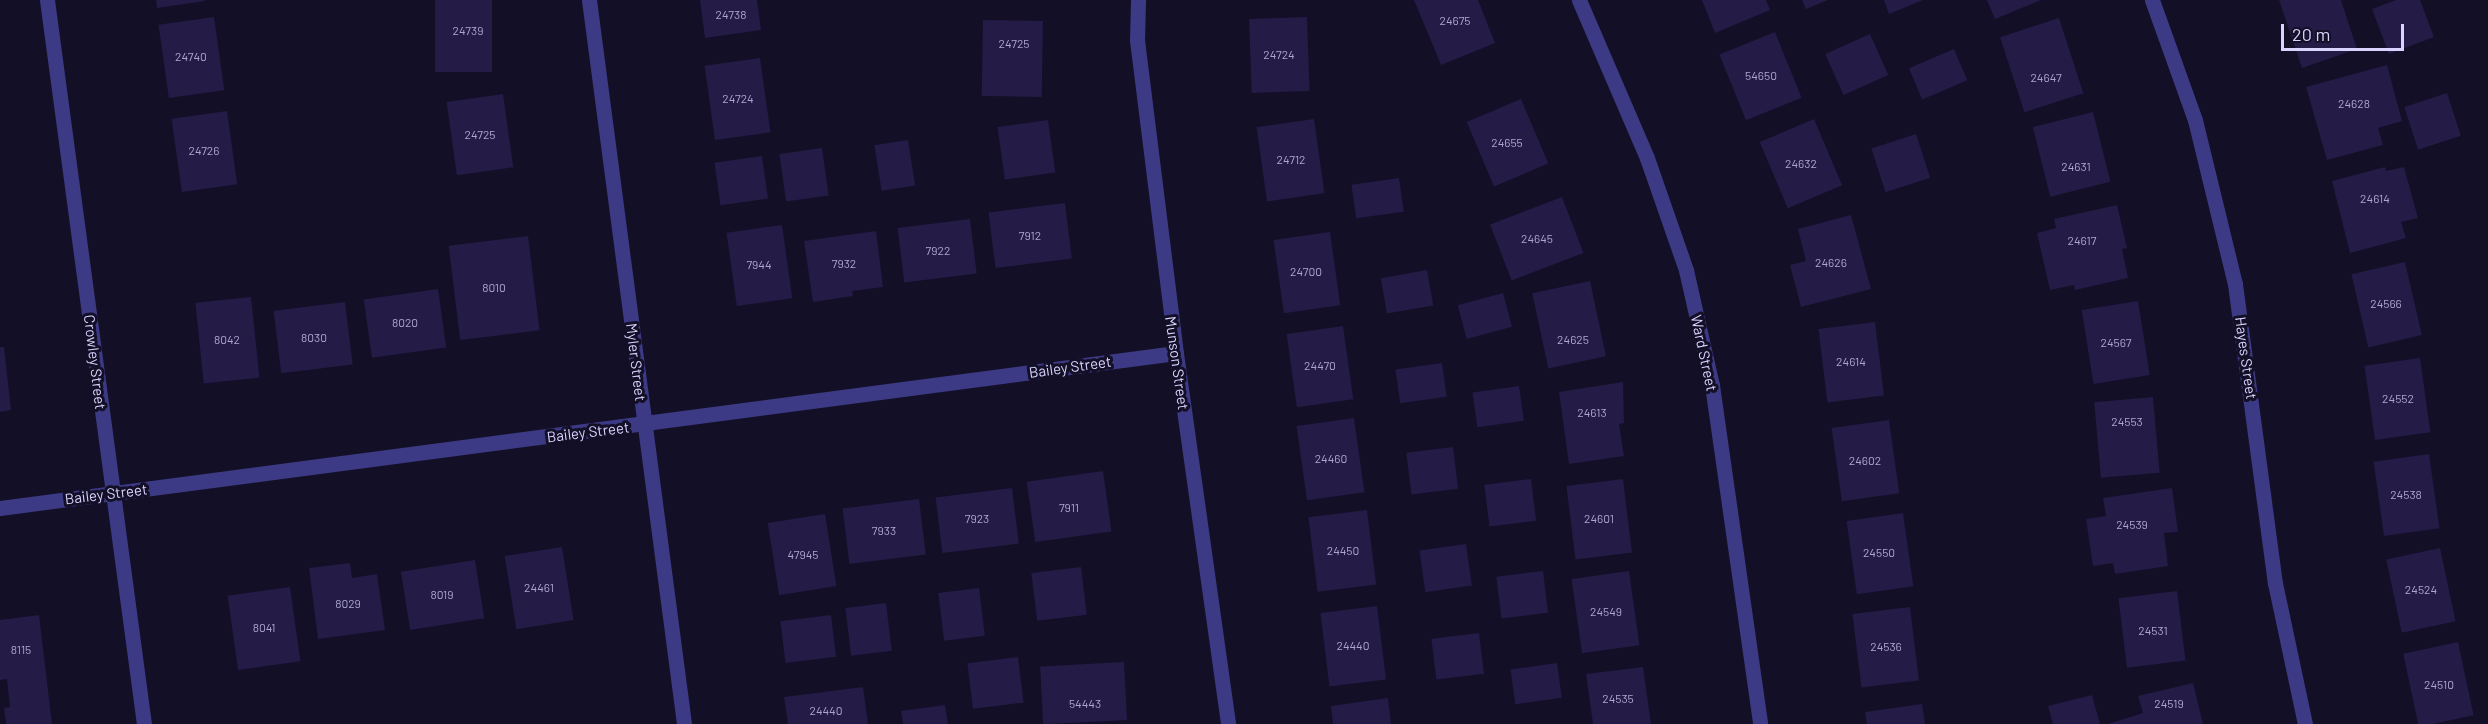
<!DOCTYPE html>
<html>
<head>
<meta charset="utf-8">
<style>
	body { margin:0 }
	#map { position:relative; width:2488px; height:724px; overflow:hidden; background:#130f26; font-family:Barlow,sans-serif }
	div>[style] { position:absolute }
	.building>* { inset:0; background:#241b47; transform-origin:0 0 }
	.street>* { height:15px; margin:-7.5px; padding:0 7.5px; transform-origin:7.5px; border-radius:7.5px; background:#3d3a85 }
	span { translate:-50% -50%; white-space:nowrap; text-align:center; line-height:1.15; -webkit-text-stroke:6px #130f26; paint-order:stroke }
	.number-label { font-size:12px; color:#aca6d1 }
	.number-label span { -webkit-text-stroke-width:0 }
	.street-label { font-size:15px; color:#d9d4ff }
	.scale { position:absolute; left:2281px; top:24px; width:123px; height:27px; box-sizing:border-box; border:3px solid #d9d4ff; border-top:0; padding-left:8px; font-size:18px; line-height:21px; white-space:nowrap; color:#d9d4ff; -webkit-text-stroke:4px #130f26; paint-order:stroke }
</style>
</head>
<body>
<div id="map">
	<div class="building">
		<div style="clip-path:polygon(156px 0,205px 0,205px 1px,157px 8px)"></div>
		<div style="left:435px;top:0;width:57px;height:72px"></div>
		<div style="clip-path:polygon(700px 0,757px 0,761px 30px,705px 38px)"></div>
		<div style="clip-path:polygon(1414px 0,1478px 0,1495px 43px,1441px 65px)"></div>
		<div style="clip-path:polygon(1702px 0,1766px 0,1770px 10px,1715px 33px)"></div>
		<div style="clip-path:polygon(1802px 0,1828px 0,1806px 9px)"></div>
		<div style="clip-path:polygon(1884px 0,1923px 0,1889px 14px)"></div>
		<div style="clip-path:polygon(1987px 0,2041px 0,1995px 19px)"></div>
		<div style="clip-path:polygon(2279px 0,2341px 0,2357px 49px,2302px 68px)"></div>
		<div style="clip-path:polygon(2396px 0,2420px 0,2434px 37px,2389px 54px,2372px 9px)"></div>
		<div style="left:214px;top:17px;width:74px;height:56px;rotate:82deg"></div>
		<div style="left:1307px;top:17px;width:74px;height:58px;rotate:88deg"></div>
		<div style="left:2059px;top:18px;width:79px;height:62px;rotate:72deg"></div>
		<div style="left:1043px;top:21px;width:76px;height:60px;rotate:91deg"></div>
		<div style="left:1775px;top:32px;width:71px;height:60px;rotate:68deg"></div>
		<div style="left:1870px;top:34px;width:45px;height:49px;rotate:66deg"></div>
		<div style="left:1954px;top:49px;width:34px;height:49px;rotate:67deg"></div>
		<div style="left:760px;top:58px;width:75px;height:56px;rotate:82deg"></div>
		<div style="clip-path:polygon(2387px 65px,2402px 121px,2378px 128px,2383px 145px,2327px 160px,2306px 87px)"></div>
		<div style="left:2447px;top:93px;width:45px;height:45px;rotate:72deg"></div>
		<div style="left:503px;top:94px;width:74px;height:57px;rotate:82deg"></div>
		<div style="left:1521px;top:99px;width:70px;height:59px;rotate:67deg"></div>
		<div style="left:227px;top:111px;width:74px;height:56px;rotate:82deg"></div>
		<div style="left:2093px;top:112px;width:72px;height:62px;rotate:76deg"></div>
		<div style="left:1314px;top:119px;width:75px;height:58px;rotate:82deg"></div>
		<div style="left:1814px;top:119px;width:72px;height:59px;rotate:67deg"></div>
		<div style="left:1048px;top:120px;width:53px;height:51px;rotate:82deg"></div>
		<div style="left:1916px;top:134px;width:46px;height:47px;rotate:72deg"></div>
		<div style="left:908px;top:140px;width:46px;height:34px;rotate:81deg"></div>
		<div style="left:822px;top:148px;width:48px;height:43px;rotate:82deg"></div>
		<div style="left:762px;top:156px;width:43px;height:48px;rotate:82deg"></div>
		<div style="clip-path:polygon(2385px 167px,2386px 171px,2404px 167px,2418px 218px,2401px 222px,2406px 238px,2350px 253px,2332px 181px)"></div>
		<div style="left:1399px;top:178px;width:34px;height:48px;rotate:82deg"></div>
		<div style="left:1562px;top:197px;width:60px;height:77px;rotate:69deg"></div>
		<div style="left:1065px;top:203px;width:56px;height:77px;rotate:83deg"></div>
		<div style="clip-path:polygon(2117px 205px,2127px 248px,2122px 249px,2128px 278px,2075px 290px,2074px 285px,2050px 290px,2037px 233px,2056px 228px,2054px 219px)"></div>
		<div style="clip-path:polygon(1851px 215px,1871px 289px,1801px 307px,1790px 265px,1806px 261px,1798px 229px)"></div>
		<div style="left:970px;top:219px;width:55px;height:73px;rotate:83deg"></div>
		<div style="left:782px;top:225px;width:74px;height:56px;rotate:82deg"></div>
		<div style="clip-path:polygon(876px 231px,883px 287px,852px 291px,853px 296px,813px 302px,804px 241px)"></div>
		<div style="left:1330px;top:232px;width:74px;height:57px;rotate:82deg"></div>
		<div style="left:528px;top:236px;width:95px;height:80px;rotate:83deg"></div>
		<div style="left:2405px;top:262px;width:75px;height:55px;rotate:77deg"></div>
		<div style="left:1427px;top:270px;width:36px;height:47px;rotate:80deg"></div>
		<div style="left:1590px;top:281px;width:77px;height:59px;rotate:78deg"></div>
		<div style="left:438px;top:289px;width:59px;height:75px;rotate:82deg"></div>
		<div style="left:1503px;top:293px;width:35px;height:47px;rotate:75deg"></div>
		<div style="left:251px;top:297px;width:81px;height:56px;rotate:84deg"></div>
		<div style="left:2138px;top:301px;width:75px;height:57px;rotate:81deg"></div>
		<div style="left:345px;top:302px;width:63px;height:72px;rotate:83deg"></div>
		<div style="left:1875px;top:322px;width:74px;height:57px;rotate:83deg"></div>
		<div style="left:1343px;top:326px;width:74px;height:57px;rotate:82deg"></div>
		<div style="clip-path:polygon(0 347px,4px 347px,11px 410px,0 412px)"></div>
		<div style="left:2420px;top:358px;width:75px;height:56px;rotate:82deg"></div>
		<div style="left:1442px;top:363px;width:34px;height:47px;rotate:82deg"></div>
		<div style="clip-path:polygon(1623px 382px,1624px 423px,1619px 424px,1624px 456px,1569px 464px,1559px 392px)"></div>
		<div style="left:1519px;top:386px;width:35px;height:47px;rotate:82deg"></div>
		<div style="left:2153px;top:397px;width:76px;height:59px;rotate:85deg"></div>
		<div style="left:1354px;top:418px;width:75px;height:58px;rotate:82deg"></div>
		<div style="left:1889px;top:420px;width:74px;height:58px;rotate:82deg"></div>
		<div style="left:1453px;top:447px;width:42px;height:47px;rotate:83deg"></div>
		<div style="left:2429px;top:454px;width:75px;height:56px;rotate:82deg"></div>
		<div style="left:1103px;top:471px;width:61px;height:77px;rotate:82deg"></div>
		<div style="left:1531px;top:479px;width:42px;height:47px;rotate:83deg"></div>
		<div style="left:1623px;top:479px;width:74px;height:57px;rotate:83deg"></div>
		<div style="left:1012px;top:488px;width:56px;height:77px;rotate:83deg"></div>
		<div style="clip-path:polygon(2172px 488px,2178px 532px,2164px 533px,2168px 566px,2115px 574px,2113px 563px,2093px 566px,2086px 519px,2106px 516px,2103px 498px)"></div>
		<div style="left:919px;top:499px;width:56px;height:77px;rotate:83deg"></div>
		<div style="left:1367px;top:510px;width:75px;height:59px;rotate:83deg"></div>
		<div style="left:1903px;top:513px;width:74px;height:57px;rotate:82deg"></div>
		<div style="left:825px;top:514px;width:73px;height:58px;rotate:81deg"></div>
		<div style="left:1466px;top:544px;width:42px;height:47px;rotate:82deg"></div>
		<div style="left:562px;top:547px;width:74px;height:58px;rotate:81deg"></div>
		<div style="left:2440px;top:548px;width:75px;height:55px;rotate:78deg"></div>
		<div style="left:475px;top:560px;width:59px;height:75px;rotate:81deg"></div>
		<div style="clip-path:polygon(350px 563px,352px 578px,377px 574px,385px 630px,318px 639px,309px 568px)"></div>
		<div style="left:1081px;top:567px;width:48px;height:50px;rotate:83deg"></div>
		<div style="left:1543px;top:571px;width:42px;height:47px;rotate:83deg"></div>
		<div style="left:1629px;top:571px;width:75px;height:58px;rotate:82deg"></div>
		<div style="left:290px;top:587px;width:75px;height:63px;rotate:82deg"></div>
		<div style="left:979px;top:588px;width:48px;height:41px;rotate:83deg"></div>
		<div style="left:2177px;top:591px;width:70px;height:59px;rotate:83deg"></div>
		<div style="left:886px;top:603px;width:48px;height:41px;rotate:83deg"></div>
		<div style="left:1377px;top:606px;width:74px;height:57px;rotate:83deg"></div>
		<div style="left:1910px;top:607px;width:74px;height:58px;rotate:83deg"></div>
		<div style="clip-path:polygon(39px 615px,52px 724px,6px 724px,4px 708px,10px 707px,7px 679px,0 680px,0 620px)"></div>
		<div style="left:831px;top:615px;width:42px;height:51px;rotate:83deg"></div>
		<div style="left:1479px;top:633px;width:41px;height:48px;rotate:83deg"></div>
		<div style="left:2458px;top:642px;width:75px;height:56px;rotate:78deg"></div>
		<div style="left:1018px;top:657px;width:46px;height:51px;rotate:83deg"></div>
		<div style="left:1124px;top:662px;width:58px;height:84px;rotate:87deg"></div>
		<div style="left:1557px;top:663px;width:35px;height:47px;rotate:82deg"></div>
		<div style="clip-path:polygon(1643px 667px,1651px 724px,1593px 724px,1586px 674px)"></div>
		<div style="clip-path:polygon(2193px 683px,2203px 724px,2108px 724px,2143px 713px,2138px 696px)"></div>
		<div style="clip-path:polygon(863px 687px,868px 724px,788px 724px,784px 697px)"></div>
		<div style="clip-path:polygon(2092px 695px,2100px 724px,2053px 724px,2048px 706px)"></div>
		<div style="clip-path:polygon(1388px 698px,1391px 724px,1333px 724px,1331px 706px)"></div>
		<div style="clip-path:polygon(1922px 704px,1925px 724px,1867px 724px,1865px 712px)"></div>
		<div style="clip-path:polygon(945px 705px,948px 724px,903px 724px,901px 711px)"></div>
	</div>
	<div class="street">
		<div style="left:47px;top:0;width:730px;rotate:82.37deg"></div>
		<div style="left:589px;top:0;width:730px;rotate:82.52deg"></div>
		<div style="left:1138px;top:0;width:40px;rotate:91.4deg"></div>
		<div style="left:1137px;top:40px;width:315px;rotate:82.9deg"></div>
		<div style="left:1176px;top:353px;width:375px;rotate:82deg"></div>
		<div style="left:1579px;top:0;width:172px;rotate:66.7deg"></div>
		<div style="left:1647px;top:158px;width:119px;rotate:70.8deg"></div>
		<div style="left:1686px;top:270px;width:118px;rotate:77.3deg"></div>
		<div style="left:1712px;top:385px;width:342px;rotate:81.9deg"></div>
		<div style="left:2152px;top:0;width:127px;rotate:70.3deg"></div>
		<div style="left:2195px;top:120px;width:169px;rotate:76.3deg"></div>
		<div style="left:2235px;top:284px;width:302px;rotate:82.4deg"></div>
		<div style="left:2275px;top:583px;width:144px;rotate:78deg"></div>
		<div style="left:0;top:508px;width:1186px;rotate:-7.51deg"></div>
	</div>
	<div class="number-label">
		<span style="left:731px;top:15px">24738</span>
		<span style="left:1455px;top:21px">24675</span>
		<span style="left:468px;top:31px">24739</span>
		<span style="left:1014px;top:44px">24725</span>
		<span style="left:1279px;top:55px">24724</span>
		<span style="left:191px;top:57px">24740</span>
		<span style="left:1761px;top:76px">54650</span>
		<span style="left:2046px;top:78px">24647</span>
		<span style="left:738px;top:99px">24724</span>
		<span style="left:2354px;top:104px">24628</span>
		<span style="left:480px;top:135px">24725</span>
		<span style="left:1507px;top:143px">24655</span>
		<span style="left:204px;top:151px">24726</span>
		<span style="left:1291px;top:160px">24712</span>
		<span style="left:1801px;top:164px">24632</span>
		<span style="left:2076px;top:167px">24631</span>
		<span style="left:2375px;top:199px">24614</span>
		<span style="left:1030px;top:236px">7912</span>
		<span style="left:1537px;top:239px">24645</span>
		<span style="left:2082px;top:241px">24617</span>
		<span style="left:938px;top:251px">7922</span>
		<span style="left:1831px;top:263px">24626</span>
		<span style="left:844px;top:264px">7932</span>
		<span style="left:759px;top:265px">7944</span>
		<span style="left:1306px;top:272px">24700</span>
		<span style="left:494px;top:288px">8010</span>
		<span style="left:2386px;top:304px">24566</span>
		<span style="left:405px;top:323px">8020</span>
		<span style="left:314px;top:338px">8030</span>
		<span style="left:227px;top:340px">8042</span>
		<span style="left:1573px;top:340px">24625</span>
		<span style="left:2116px;top:343px">24567</span>
		<span style="left:1851px;top:362px">24614</span>
		<span style="left:1320px;top:366px">24470</span>
		<span style="left:2398px;top:399px">24552</span>
		<span style="left:1592px;top:413px">24613</span>
		<span style="left:2127px;top:422px">24553</span>
		<span style="left:1331px;top:459px">24460</span>
		<span style="left:1865px;top:461px">24602</span>
		<span style="left:2406px;top:495px">24538</span>
		<span style="left:1069px;top:508px">7911</span>
		<span style="left:977px;top:519px">7923</span>
		<span style="left:1599px;top:519px">24601</span>
		<span style="left:2132px;top:525px">24539</span>
		<span style="left:884px;top:531px">7933</span>
		<span style="left:1343px;top:551px">24450</span>
		<span style="left:1879px;top:553px">24550</span>
		<span style="left:803px;top:555px">47945</span>
		<span style="left:539px;top:588px">24461</span>
		<span style="left:2421px;top:590px">24524</span>
		<span style="left:442px;top:595px">8019</span>
		<span style="left:348px;top:604px">8029</span>
		<span style="left:1606px;top:612px">24549</span>
		<span style="left:264px;top:628px">8041</span>
		<span style="left:2153px;top:631px">24531</span>
		<span style="left:1353px;top:646px">24440</span>
		<span style="left:1886px;top:647px">24536</span>
		<span style="left:21px;top:650px">8115</span>
		<span style="left:2439px;top:685px">24510</span>
		<span style="left:1618px;top:699px">24535</span>
		<span style="left:1085px;top:704px">54443</span>
		<span style="left:2169px;top:704px">24519</span>
		<span style="left:826px;top:711px">24440</span>
	</div>
	<div class="street-label">
		<span style="left:1704px;top:353px;rotate:78deg">Ward Street</span>
		<span style="left:2246px;top:358px;rotate:82deg">Hayes Street</span>
		<span style="left:95px;top:362px;rotate:83deg">Crowley Street</span>
		<span style="left:636px;top:362px;rotate:83deg">Myler Street</span>
		<span style="left:1177px;top:363px;rotate:82deg">Munson Street</span>
		<span style="left:1070px;top:367px;rotate:-8deg">Bailey Street</span>
		<span style="left:588px;top:432px;rotate:-7deg">Bailey Street</span>
		<span style="left:106px;top:494px;rotate:-7deg">Bailey Street</span>
	</div>
	<div class="scale">20 m</div>
</div>
</body>
</html>
